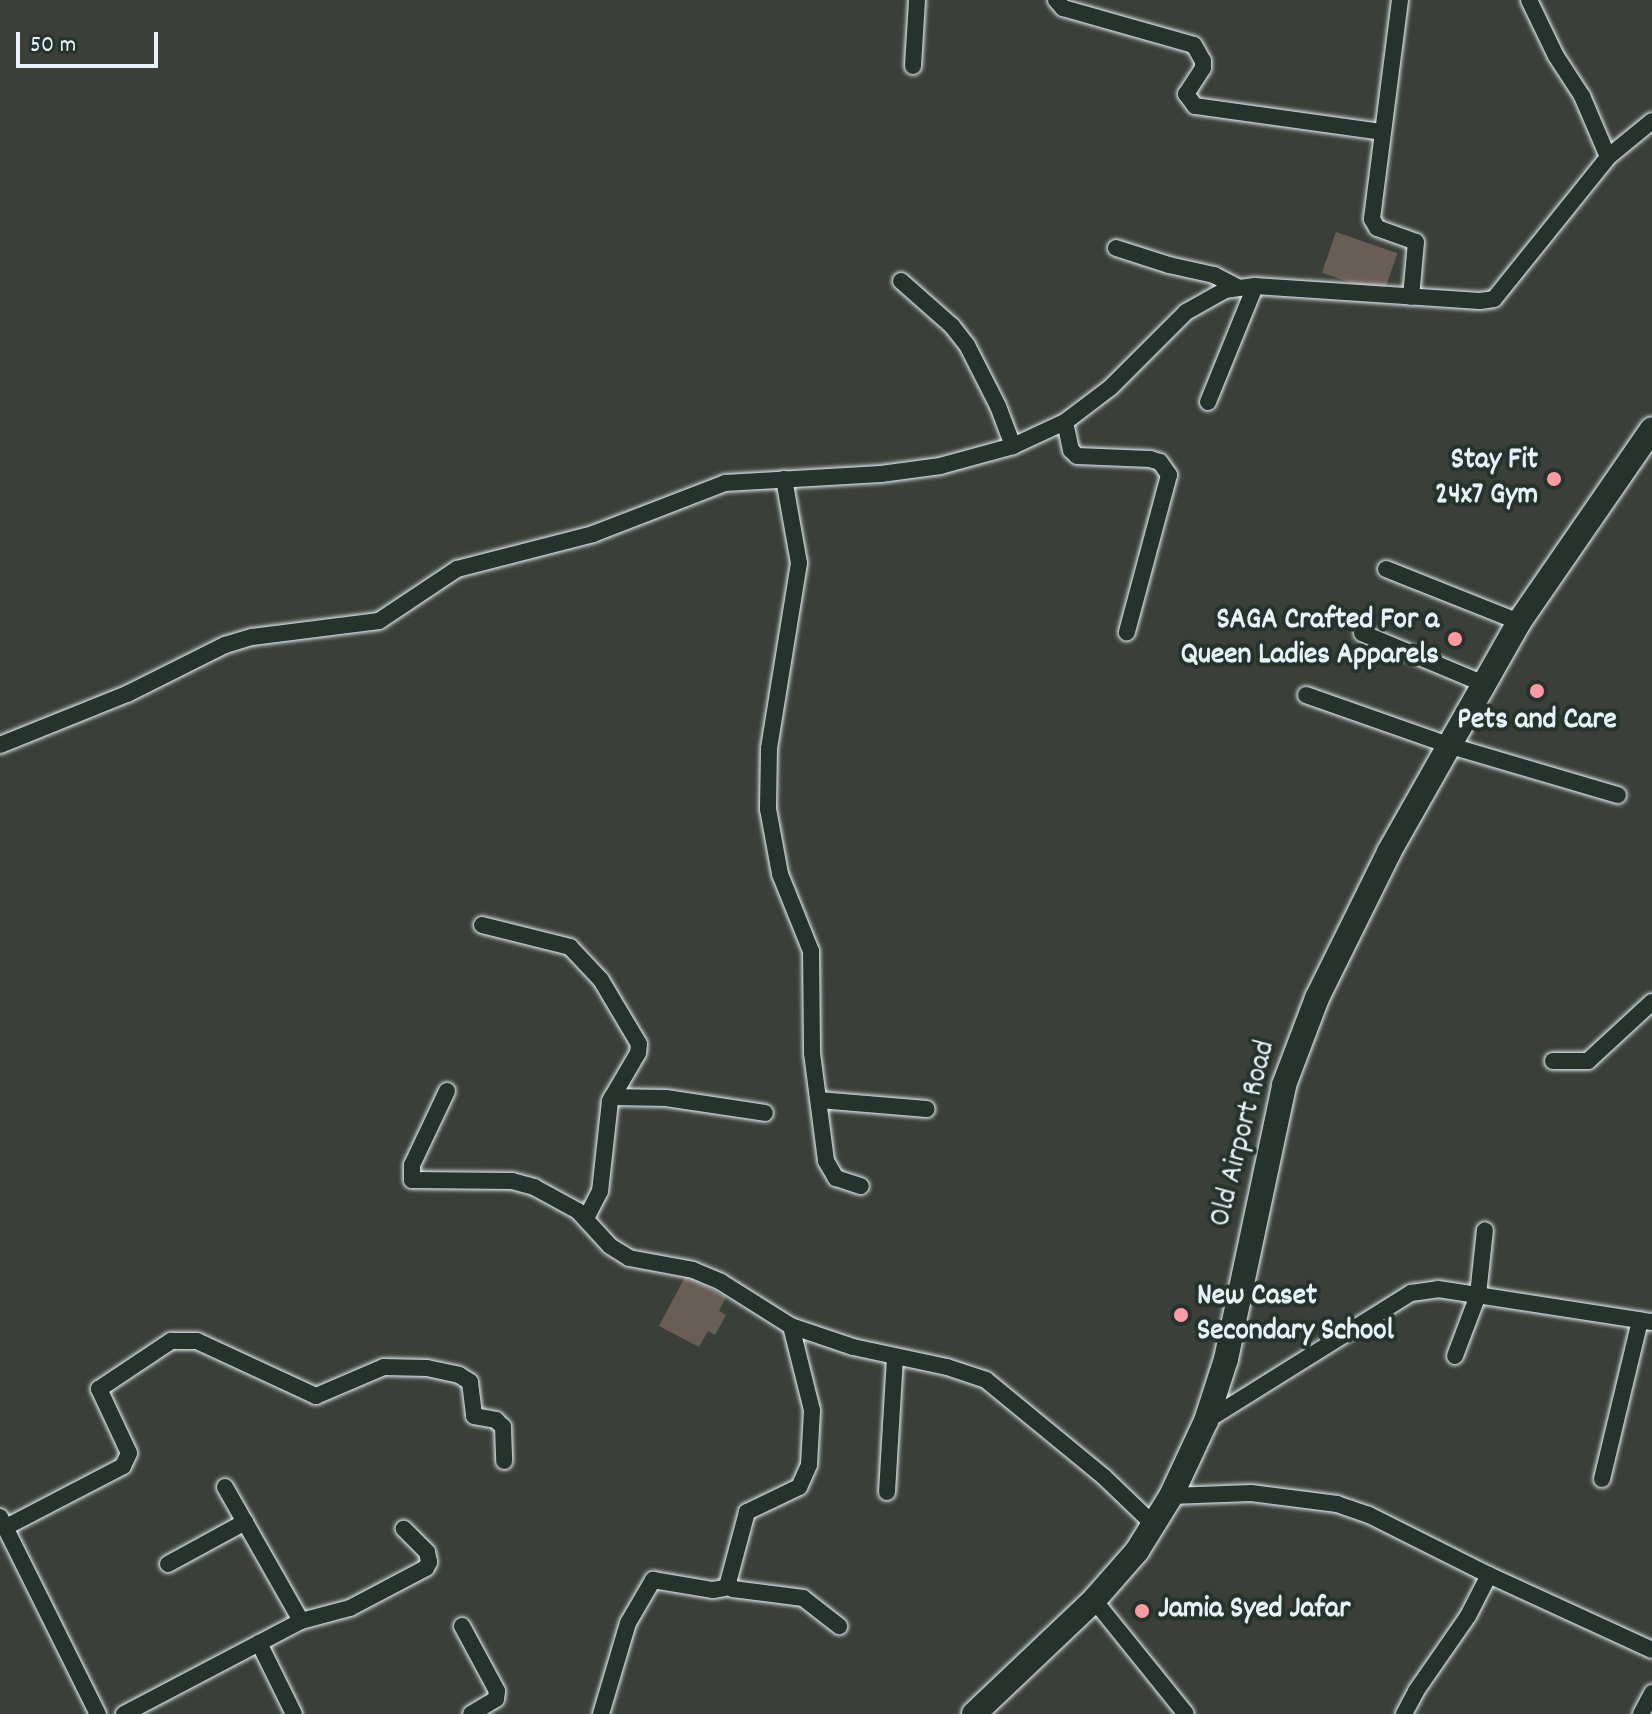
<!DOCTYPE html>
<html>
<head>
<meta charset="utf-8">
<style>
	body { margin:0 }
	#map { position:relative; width:1652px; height:1714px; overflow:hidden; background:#3a4039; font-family:Dekko,sans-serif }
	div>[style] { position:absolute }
	.building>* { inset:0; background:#695e55; transform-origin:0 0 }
	.roads { filter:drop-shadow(0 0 2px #e8f1f8) drop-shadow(0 0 2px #e8f1f8) }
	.minor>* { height:16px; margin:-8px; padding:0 8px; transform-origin:8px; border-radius:8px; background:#26332d }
	.secondary>* { height:24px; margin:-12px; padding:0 12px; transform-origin:12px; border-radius:12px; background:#26332d }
	.dots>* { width:22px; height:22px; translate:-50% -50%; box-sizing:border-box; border:4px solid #26332d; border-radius:50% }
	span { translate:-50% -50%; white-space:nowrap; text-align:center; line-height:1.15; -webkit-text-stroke:8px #26332d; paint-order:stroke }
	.poi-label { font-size:30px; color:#e8f1f8; font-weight:700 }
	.right { translate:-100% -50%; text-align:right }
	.left { translate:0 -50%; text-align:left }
	.street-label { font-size:30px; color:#e8f1f8 }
	.scale { position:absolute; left:16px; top:32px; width:142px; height:36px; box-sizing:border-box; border:4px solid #e8f1f8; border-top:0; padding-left:10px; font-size:24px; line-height:28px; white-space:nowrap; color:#e8f1f8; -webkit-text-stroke:6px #26332d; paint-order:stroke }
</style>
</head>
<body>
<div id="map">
	<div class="building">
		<div style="left:1336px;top:232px;width:65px;height:43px;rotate:19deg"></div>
		<div style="clip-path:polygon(686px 1275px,726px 1297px,719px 1311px,726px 1315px,715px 1335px,708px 1331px,699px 1347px,659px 1326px)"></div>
	</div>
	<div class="roads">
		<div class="minor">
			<div style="left:1056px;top:0;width:11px;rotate:49deg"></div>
			<div style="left:1063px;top:8px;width:136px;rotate:15.8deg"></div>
			<div style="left:1194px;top:45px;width:18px;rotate:61deg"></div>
			<div style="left:1203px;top:61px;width:7px;rotate:90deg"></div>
			<div style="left:1203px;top:68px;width:31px;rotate:123deg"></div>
			<div style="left:1186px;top:94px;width:15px;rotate:53deg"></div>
			<div style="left:1195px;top:106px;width:189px;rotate:7.9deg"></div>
			<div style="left:1400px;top:0;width:221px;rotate:97.3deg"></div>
			<div style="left:1372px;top:219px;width:10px;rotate:61deg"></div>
			<div style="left:1377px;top:228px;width:41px;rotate:19.7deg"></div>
			<div style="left:1416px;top:242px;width:55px;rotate:95.2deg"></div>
			<div style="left:1529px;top:0;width:62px;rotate:64.3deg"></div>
			<div style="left:1556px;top:56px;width:48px;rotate:57deg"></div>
			<div style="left:1582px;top:96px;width:66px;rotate:66.9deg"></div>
			<div style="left:913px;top:66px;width:66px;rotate:-86.5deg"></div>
			<div style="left:1116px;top:248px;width:56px;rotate:17.8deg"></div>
			<div style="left:1169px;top:265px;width:46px;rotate:12.5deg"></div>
			<div style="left:1214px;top:275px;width:27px;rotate:27deg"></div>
			<div style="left:901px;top:281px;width:68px;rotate:41.4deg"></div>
			<div style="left:952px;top:326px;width:24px;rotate:52deg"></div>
			<div style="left:967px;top:345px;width:68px;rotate:63.1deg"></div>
			<div style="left:998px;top:406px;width:43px;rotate:69.4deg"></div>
			<div style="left:1208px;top:402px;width:125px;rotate:-67.9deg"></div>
			<div style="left:1065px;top:422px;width:29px;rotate:78deg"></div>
			<div style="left:1071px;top:450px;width:8px;rotate:45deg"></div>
			<div style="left:1077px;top:456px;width:73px;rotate:2.4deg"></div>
			<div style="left:1150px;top:459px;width:10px;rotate:17deg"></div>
			<div style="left:1160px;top:462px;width:16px;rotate:55deg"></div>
			<div style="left:1169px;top:475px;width:163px;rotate:105deg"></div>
			<div style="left:784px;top:479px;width:85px;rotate:79.9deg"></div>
			<div style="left:799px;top:563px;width:188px;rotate:99.2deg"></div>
			<div style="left:769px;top:749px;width:60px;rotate:91deg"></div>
			<div style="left:768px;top:809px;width:66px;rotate:79.5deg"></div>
			<div style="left:780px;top:874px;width:83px;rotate:68.1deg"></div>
			<div style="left:811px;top:951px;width:102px;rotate:89.4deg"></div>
			<div style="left:812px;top:1053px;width:109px;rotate:82.6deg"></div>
			<div style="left:826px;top:1161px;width:20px;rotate:60deg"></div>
			<div style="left:836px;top:1178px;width:26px;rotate:18deg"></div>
			<div style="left:1386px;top:569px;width:143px;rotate:21.7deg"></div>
			<div style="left:1362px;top:633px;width:132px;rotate:22.7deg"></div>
			<div style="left:1306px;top:695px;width:154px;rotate:19.4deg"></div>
			<div style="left:1451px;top:746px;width:174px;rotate:16.4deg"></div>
			<div style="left:0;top:745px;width:137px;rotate:-21.9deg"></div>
			<div style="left:127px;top:694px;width:110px;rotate:-26.6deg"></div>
			<div style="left:225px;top:645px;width:28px;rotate:-17deg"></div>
			<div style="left:252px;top:637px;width:128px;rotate:-7.2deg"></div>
			<div style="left:379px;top:621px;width:94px;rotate:-33.7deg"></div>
			<div style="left:457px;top:569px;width:140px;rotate:-14.4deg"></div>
			<div style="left:593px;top:534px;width:142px;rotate:-21.1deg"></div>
			<div style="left:725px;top:483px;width:156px;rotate:-3.3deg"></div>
			<div style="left:881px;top:474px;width:60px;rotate:-7.7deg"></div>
			<div style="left:940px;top:466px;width:76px;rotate:-15.3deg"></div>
			<div style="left:1013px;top:446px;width:57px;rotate:-24.8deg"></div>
			<div style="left:1065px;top:422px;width:56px;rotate:-37.1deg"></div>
			<div style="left:1110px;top:388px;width:107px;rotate:-45deg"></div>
			<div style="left:1186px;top:312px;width:45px;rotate:-29.4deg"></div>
			<div style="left:1225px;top:290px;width:30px;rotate:-8deg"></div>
			<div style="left:1255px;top:286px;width:225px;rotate:3.8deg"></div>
			<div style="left:1480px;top:301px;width:14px;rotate:-8deg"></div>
			<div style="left:1494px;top:299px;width:182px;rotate:-51.2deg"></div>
			<div style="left:1608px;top:157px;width:57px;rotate:-39.3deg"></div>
			<div style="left:482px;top:925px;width:91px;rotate:14deg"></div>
			<div style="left:570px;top:947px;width:45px;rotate:46.8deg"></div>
			<div style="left:601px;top:980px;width:74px;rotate:59.3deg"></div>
			<div style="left:639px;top:1044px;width:9px;rotate:96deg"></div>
			<div style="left:638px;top:1053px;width:56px;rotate:120.3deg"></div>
			<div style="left:610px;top:1101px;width:91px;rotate:96.3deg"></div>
			<div style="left:600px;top:1191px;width:30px;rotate:117deg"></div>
			<div style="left:1553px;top:1061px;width:35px"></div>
			<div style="left:1588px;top:1061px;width:87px;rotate:-42.7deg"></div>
			<div style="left:447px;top:1091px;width:82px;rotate:115.3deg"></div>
			<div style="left:412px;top:1165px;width:15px;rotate:90deg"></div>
			<div style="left:412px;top:1180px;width:100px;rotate:0.6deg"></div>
			<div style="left:512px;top:1181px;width:23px;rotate:15deg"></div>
			<div style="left:534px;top:1187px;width:50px;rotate:28.6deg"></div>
			<div style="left:578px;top:1211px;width:47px;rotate:47.6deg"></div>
			<div style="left:610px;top:1246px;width:22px;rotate:32deg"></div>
			<div style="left:629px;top:1258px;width:65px;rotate:10.6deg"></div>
			<div style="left:693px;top:1270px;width:30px;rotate:23deg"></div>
			<div style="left:721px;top:1282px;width:83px;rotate:32.2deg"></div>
			<div style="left:791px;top:1326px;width:65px;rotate:18.7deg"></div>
			<div style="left:853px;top:1347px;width:96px;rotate:12deg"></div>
			<div style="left:947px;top:1367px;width:41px;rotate:18.4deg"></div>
			<div style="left:986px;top:1380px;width:153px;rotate:39.4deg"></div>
			<div style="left:1104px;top:1477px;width:69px;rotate:43.8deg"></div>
			<div style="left:612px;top:1097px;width:54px;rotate:1.1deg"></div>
			<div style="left:666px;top:1098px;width:100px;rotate:8.6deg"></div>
			<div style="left:819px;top:1100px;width:108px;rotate:4.8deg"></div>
			<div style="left:791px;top:1326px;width:87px;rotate:76deg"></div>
			<div style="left:812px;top:1410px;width:55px;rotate:93.1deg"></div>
			<div style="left:809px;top:1465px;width:24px;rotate:114deg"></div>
			<div style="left:799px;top:1487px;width:58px;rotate:154.3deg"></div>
			<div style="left:747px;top:1512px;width:73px;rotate:105deg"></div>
			<div style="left:728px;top:1583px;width:8px;rotate:50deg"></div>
			<div style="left:733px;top:1589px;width:71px;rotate:7.3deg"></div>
			<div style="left:803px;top:1598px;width:46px;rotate:37.9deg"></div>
			<div style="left:1455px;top:1356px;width:65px;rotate:-69.3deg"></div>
			<div style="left:1478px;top:1295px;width:65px;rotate:-83.9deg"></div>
			<div style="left:1206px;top:1421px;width:242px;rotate:-32deg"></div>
			<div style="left:1411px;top:1293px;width:27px;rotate:-8deg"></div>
			<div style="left:1438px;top:1289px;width:217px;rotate:8.8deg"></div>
			<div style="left:1602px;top:1479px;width:163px;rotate:-76.5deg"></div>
			<div style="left:225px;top:1487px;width:154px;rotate:60.4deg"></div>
			<div style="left:887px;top:1492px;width:134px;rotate:-86.6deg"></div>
			<div style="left:1171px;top:1496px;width:80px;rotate:-2.1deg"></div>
			<div style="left:1251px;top:1493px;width:87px;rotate:7.3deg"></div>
			<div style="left:1337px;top:1504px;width:34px;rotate:19deg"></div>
			<div style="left:1369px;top:1515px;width:134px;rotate:26.6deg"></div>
			<div style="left:1489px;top:1575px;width:179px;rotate:24.7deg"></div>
			<div style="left:0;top:1517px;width:220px;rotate:63.6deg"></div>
			<div style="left:6px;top:1527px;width:132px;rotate:-27.5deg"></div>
			<div style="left:123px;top:1466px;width:14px;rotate:-65deg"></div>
			<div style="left:129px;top:1453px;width:71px;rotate:-115.1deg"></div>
			<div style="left:99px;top:1389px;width:87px;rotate:-33.7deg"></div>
			<div style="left:171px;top:1341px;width:26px"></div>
			<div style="left:197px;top:1341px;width:131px;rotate:24.8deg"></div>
			<div style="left:316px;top:1396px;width:74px;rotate:-23.1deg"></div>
			<div style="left:384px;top:1367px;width:43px;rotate:1.3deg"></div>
			<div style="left:427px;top:1368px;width:33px;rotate:12deg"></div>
			<div style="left:459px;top:1375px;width:13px;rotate:32deg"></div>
			<div style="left:470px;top:1382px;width:34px;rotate:83deg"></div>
			<div style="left:474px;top:1416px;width:22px;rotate:10deg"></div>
			<div style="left:496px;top:1420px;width:10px;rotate:45deg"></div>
			<div style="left:503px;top:1427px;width:34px;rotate:88deg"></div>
			<div style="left:168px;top:1564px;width:88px;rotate:-28.6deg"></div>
			<div style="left:1094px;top:1600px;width:146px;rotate:51.1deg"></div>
			<div style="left:462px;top:1626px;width:74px;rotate:61.7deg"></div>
			<div style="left:497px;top:1691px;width:8px;rotate:97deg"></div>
			<div style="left:496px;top:1699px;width:29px;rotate:149deg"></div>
			<div style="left:259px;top:1643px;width:79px;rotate:63.8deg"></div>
			<div style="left:124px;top:1714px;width:200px;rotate:-27.7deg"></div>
			<div style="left:301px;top:1621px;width:51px;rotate:-14.9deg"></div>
			<div style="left:350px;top:1608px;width:86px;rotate:-27.8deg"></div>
			<div style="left:426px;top:1568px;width:7px;rotate:-63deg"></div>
			<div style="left:429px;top:1562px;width:10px;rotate:-101deg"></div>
			<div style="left:427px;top:1552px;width:33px;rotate:-135deg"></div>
			<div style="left:601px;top:1714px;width:95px;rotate:-73.5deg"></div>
			<div style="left:628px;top:1623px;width:50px;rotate:-59.8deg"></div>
			<div style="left:653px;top:1580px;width:61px;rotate:9.5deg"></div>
			<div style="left:713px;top:1590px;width:17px;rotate:-10deg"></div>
			<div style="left:1404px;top:1714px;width:26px;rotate:-62deg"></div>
			<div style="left:1416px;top:1691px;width:91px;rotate:-55.3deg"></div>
			<div style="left:1468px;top:1616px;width:46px;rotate:-62.9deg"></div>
			<div style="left:1641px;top:1714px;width:24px;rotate:-62deg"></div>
		</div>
		<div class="secondary">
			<div style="left:974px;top:1714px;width:166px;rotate:-43.5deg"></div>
			<div style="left:1094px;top:1600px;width:65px;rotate:-48.7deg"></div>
			<div style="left:1137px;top:1551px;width:65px;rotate:-58.3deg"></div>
			<div style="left:1171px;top:1496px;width:83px;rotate:-65deg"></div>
			<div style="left:1206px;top:1421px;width:65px;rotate:-72.1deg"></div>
			<div style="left:1226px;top:1359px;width:280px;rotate:-78deg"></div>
			<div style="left:1284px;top:1085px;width:93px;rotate:-69.2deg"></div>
			<div style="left:1317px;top:998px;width:163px;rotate:-63.7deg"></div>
			<div style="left:1389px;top:852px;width:264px;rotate:-60.5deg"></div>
			<div style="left:1519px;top:622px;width:234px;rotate:-55.4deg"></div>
		</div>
	</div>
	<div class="dots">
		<div style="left:1554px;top:479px;background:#ff9aa2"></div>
		<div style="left:1455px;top:639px;background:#ff9aa2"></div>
		<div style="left:1537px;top:691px;background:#ff9aa2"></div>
		<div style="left:1181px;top:1315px;background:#ff9aa2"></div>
		<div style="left:1142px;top:1611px;background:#ff9aa2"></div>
	</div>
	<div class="poi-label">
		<span class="right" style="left:1538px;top:479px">Stay Fit<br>24x7 Gym</span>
		<span class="right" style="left:1439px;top:639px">SAGA Crafted For a<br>Queen Ladies Apparels</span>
		<span style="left:1537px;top:722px">Pets and Care</span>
		<span class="left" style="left:1197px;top:1315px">New Caset<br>Secondary School</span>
		<span class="left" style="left:1158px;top:1611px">Jamia Syed Jafar</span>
	</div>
	<div class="street-label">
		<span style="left:1245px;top:1134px;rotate:-76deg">Old Airport Road</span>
	</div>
	<div class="scale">50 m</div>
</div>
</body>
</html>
